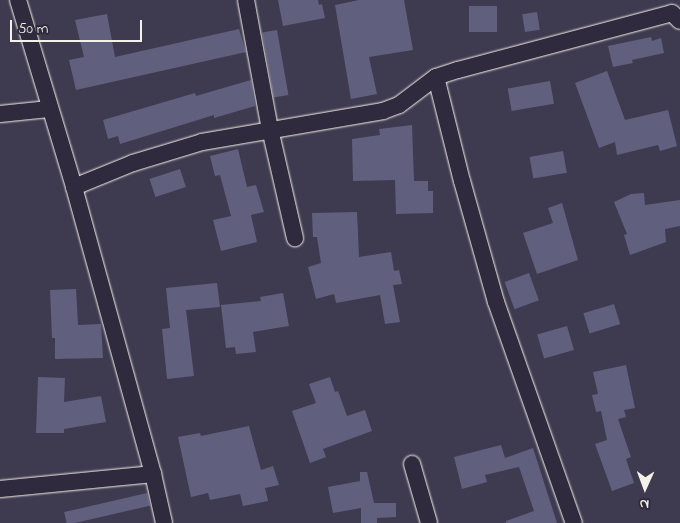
<!DOCTYPE html>
<html>
<head>
<meta charset="utf-8">
<style>
	body { margin:0 }
	#map { position:relative; width:680px; height:523px; overflow:hidden; background:#3e3a50; font-family:"Indie Flower",sans-serif }
	div>[style] { position:absolute }
	.building>* { inset:0; background:#60607e; transform-origin:0 0 }
	.roads { filter:drop-shadow(0 0 1px #f4f1e8) drop-shadow(0 0 1px #f4f1e8) }
	.street>* { height:16px; margin:-8px; padding:0 8px; transform-origin:8px; border-radius:8px; background:#2f2a3d }
	span { translate:-50% -50%; white-space:nowrap; text-align:center; line-height:1.15; -webkit-text-stroke:4.5px #2f2a3d; paint-order:stroke }
	.north { position:absolute; left:620px; top:463px; width:50px; height:50px; -webkit-text-stroke:4px #2f2a3d; paint-order:stroke; rotate:182deg; font-size:14px; font-weight:700; line-height:20px; text-align:center; color:#f4f1e8 }
	.north::after { content:''; display:block; margin:auto; width:18px; height:22px; background:#f4f1e8; clip-path:polygon(50% 0,100% 100%,50% 72%,0 100%) }
	.scale { position:absolute; left:10px; top:20px; width:132px; height:22px; box-sizing:border-box; border:2px solid #f4f1e8; border-top:0; padding-left:6px; font-size:15px; line-height:18px; white-space:nowrap; color:#f4f1e8; -webkit-text-stroke:4px #2f2a3d; paint-order:stroke }
</style>
</head>
<body>
<div id="map">
	<div class="building">
		<div style="clip-path:polygon(278px 0,318px 0,319px 5px,322px 4px,325px 18px,283px 26px)"></div>
		<div style="clip-path:polygon(359px 0,404px 0,413px 50px,369px 57px,377px 94px,351px 99px,335px 5px)"></div>
		<div style="left:469px;top:6px;width:28px;height:26px"></div>
		<div style="left:537px;top:12px;width:18px;height:15px;rotate:81deg"></div>
		<div style="clip-path:polygon(107px 14px,115px 57px,239px 29px,246px 52px,76px 90px,69px 60px,84px 57px,75px 20px)"></div>
		<div style="left:277px;top:30px;width:66px;height:15px;rotate:80deg"></div>
		<div style="clip-path:polygon(651px 37px,652px 41px,661px 38px,664px 53px,632px 60px,633px 63px,613px 67px,608px 46px)"></div>
		<div style="clip-path:polygon(607px 71px,625px 120px,668px 110px,677px 146px,660px 151px,658px 145px,617px 155px,615px 142px,599px 148px,575px 83px)"></div>
		<div style="clip-path:polygon(251px 80px,255px 106px,214px 118px,214px 115px,120px 144px,118px 136px,108px 139px,103px 120px,195px 93px,196px 96px)"></div>
		<div style="left:550px;top:81px;width:23px;height:43px;rotate:80deg"></div>
		<div style="clip-path:polygon(412px 125px,414px 181px,428px 181px,428px 191px,433px 191px,433px 213px,396px 214px,395px 180px,353px 181px,352px 139px,380px 135px,379px 129px)"></div>
		<div style="clip-path:polygon(238px 149px,247px 187px,256px 185px,264px 212px,251px 215px,257px 242px,221px 251px,213px 220px,231px 216px,220px 175px,215px 176px,210px 156px)"></div>
		<div style="left:563px;top:151px;width:22px;height:34px;rotate:80deg"></div>
		<div style="left:180px;top:169px;width:19px;height:32px;rotate:72deg"></div>
		<div style="clip-path:polygon(644px 193px,645px 205px,680px 200px,680px 226px,665px 229px,666px 242px,630px 255px,624px 235px,627px 234px,614px 202px,631px 194px)"></div>
		<div style="clip-path:polygon(562px 203px,578px 260px,537px 274px,523px 233px,553px 223px,548px 208px)"></div>
		<div style="clip-path:polygon(357px 212px,359px 257px,391px 252px,394px 271px,399px 270px,402px 284px,393px 285px,400px 322px,385px 324px,380px 295px,336px 303px,334px 294px,316px 299px,308px 267px,321px 263px,317px 237px,313px 237px,312px 213px)"></div>
		<div style="left:529px;top:273px;width:29px;height:26px;rotate:70deg"></div>
		<div style="clip-path:polygon(217px 283px,220px 307px,186px 310px,194px 376px,167px 379px,162px 329px,170px 328px,166px 288px)"></div>
		<div style="clip-path:polygon(76px 289px,78px 325px,101px 324px,103px 358px,55px 359px,55px 338px,52px 338px,50px 290px)"></div>
		<div style="clip-path:polygon(283px 293px,289px 326px,253px 332px,256px 352px,236px 354px,235px 347px,226px 348px,221px 305px,261px 301px,260px 297px)"></div>
		<div style="left:614px;top:304px;width:21px;height:32px;rotate:73deg"></div>
		<div style="left:567px;top:326px;width:25px;height:31px;rotate:74deg"></div>
		<div style="clip-path:polygon(626px 365px,635px 408px,624px 410px,626px 417px,618px 419px,631px 457px,626px 459px,634px 483px,612px 491px,595px 444px,607px 440px,601px 411px,596px 412px,592px 395px,598px 394px,593px 372px)"></div>
		<div style="clip-path:polygon(38px 377px,65px 378px,64px 402px,101px 396px,106px 422px,64px 429px,64px 433px,36px 433px)"></div>
		<div style="clip-path:polygon(330px 377px,335px 392px,338px 391px,347px 416px,365px 410px,372px 431px,323px 449px,326px 457px,310px 463px,292px 411px,316px 403px,309px 384px)"></div>
		<div style="clip-path:polygon(249px 426px,261px 470px,273px 466px,279px 485px,265px 488px,268px 501px,243px 506px,240px 494px,210px 500px,208px 493px,191px 497px,178px 437px,200px 433px,201px 436px)"></div>
		<div style="clip-path:polygon(501px 445px,505px 458px,533px 448px,557px 523px,506px 523px,506px 521px,534px 511px,519px 467px,485px 475px,487px 482px,462px 489px,454px 457px)"></div>
		<div style="clip-path:polygon(360px 472px,367px 472px,374px 503px,396px 503px,396px 517px,377px 518px,377px 523px,361px 523px,361px 508px,333px 513px,328px 487px,360px 481px)"></div>
		<div style="left:147px;top:493px;width:13px;height:85px;rotate:77deg"></div>
	</div>
	<div class="roads">
		<div class="street">
			<div style="left:18px;top:0;width:195px;rotate:73.3deg"></div>
			<div style="left:74px;top:187px;width:298px;rotate:74.6deg"></div>
			<div style="left:153px;top:474px;width:50px;rotate:77.3deg"></div>
			<div style="left:246px;top:0;width:131px;rotate:79.5deg"></div>
			<div style="left:270px;top:129px;width:112px;rotate:77.1deg"></div>
			<div style="left:436px;top:77px;width:107px;rotate:76deg"></div>
			<div style="left:462px;top:181px;width:126px;rotate:74.3deg"></div>
			<div style="left:496px;top:302px;width:234px;rotate:70.6deg"></div>
			<div style="left:0;top:114px;width:49px;rotate:-5.8deg"></div>
			<div style="left:74px;top:187px;width:64px;rotate:-22.1deg"></div>
			<div style="left:133px;top:163px;width:72px;rotate:-16.9deg"></div>
			<div style="left:202px;top:142px;width:184px;rotate:-9.7deg"></div>
			<div style="left:383px;top:111px;width:17px;rotate:-21deg"></div>
			<div style="left:399px;top:105px;width:46px;rotate:-37.1deg"></div>
			<div style="left:436px;top:77px;width:23px;rotate:-18deg"></div>
			<div style="left:458px;top:70px;width:221px;rotate:-14.9deg"></div>
			<div style="left:672px;top:13px;width:11px;rotate:45deg"></div>
			<div style="left:412px;top:464px;width:61px;rotate:73.9deg"></div>
			<div style="left:0;top:489px;width:154px;rotate:-5.6deg"></div>
		</div>
	</div>
	<div class="north">N</div>
	<div class="scale">50 m</div>
</div>
</body>
</html>
